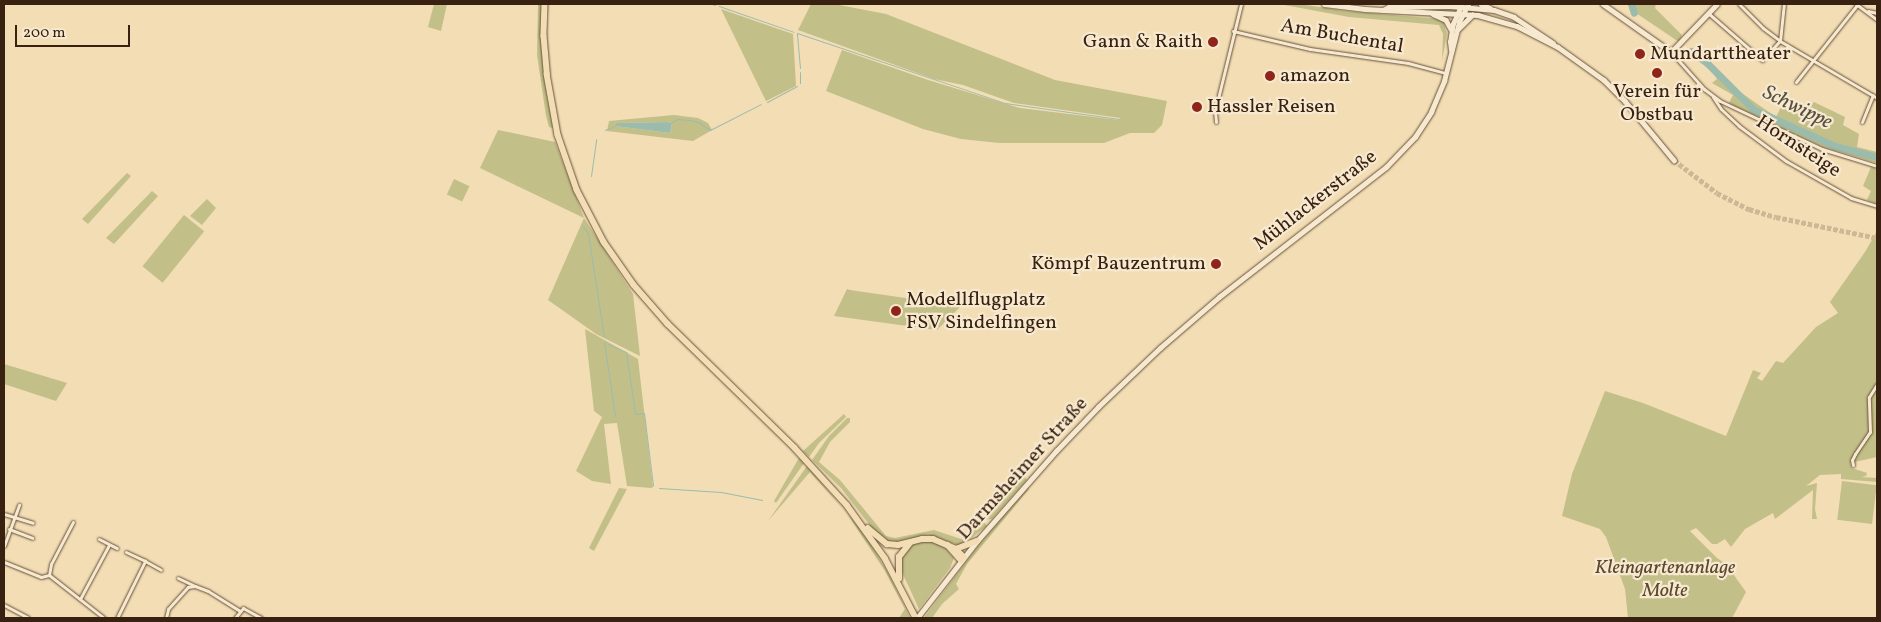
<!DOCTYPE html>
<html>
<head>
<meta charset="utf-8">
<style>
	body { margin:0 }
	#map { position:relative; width:1881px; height:622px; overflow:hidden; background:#f2ddb5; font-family:Vollkorn,serif }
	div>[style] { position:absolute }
	.green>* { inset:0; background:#c3bf88; transform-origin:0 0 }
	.water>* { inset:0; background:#9bbcad }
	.stream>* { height:1px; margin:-0.5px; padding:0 0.5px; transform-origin:0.5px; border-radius:0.5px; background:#9bbcad }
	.river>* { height:7px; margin:-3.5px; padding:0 3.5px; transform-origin:3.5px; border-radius:3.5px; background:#9bbcad }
	.secondary-tunnel>* { height:4.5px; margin-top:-2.25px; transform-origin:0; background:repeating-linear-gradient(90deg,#cdb794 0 4.5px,transparent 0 6.5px) }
	.roads { filter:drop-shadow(0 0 1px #665039) drop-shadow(0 0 1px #665039) }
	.street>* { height:3px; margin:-1.5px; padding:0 1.5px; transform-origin:1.5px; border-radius:1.5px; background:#f7e9cf }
	.secondary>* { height:4.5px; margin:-2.25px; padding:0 2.25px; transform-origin:2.25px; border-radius:2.25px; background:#f7e9cf }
	.highway>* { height:5.5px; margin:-2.75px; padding:0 2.75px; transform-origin:2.75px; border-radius:2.75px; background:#f2ddb5 }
	.dots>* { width:14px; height:14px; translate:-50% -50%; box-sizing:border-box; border:2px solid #f7e9cf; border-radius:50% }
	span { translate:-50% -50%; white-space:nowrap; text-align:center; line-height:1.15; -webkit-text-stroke:4.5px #f7e9cf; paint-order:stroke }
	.street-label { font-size:20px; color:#382110 }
	.poi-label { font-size:20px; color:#382110 }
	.right { translate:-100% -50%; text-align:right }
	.left { translate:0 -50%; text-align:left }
	.park-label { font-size:20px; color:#5b482e; font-style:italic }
	.water-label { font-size:21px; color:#56503f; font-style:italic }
	.frame { position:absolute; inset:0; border:5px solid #382110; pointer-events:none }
	.scale { position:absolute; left:15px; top:25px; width:115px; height:22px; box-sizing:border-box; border:2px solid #382110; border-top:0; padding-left:6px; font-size:15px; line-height:18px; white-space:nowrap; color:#382110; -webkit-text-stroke:4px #f7e9cf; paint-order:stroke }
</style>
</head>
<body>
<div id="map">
	<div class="green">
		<div style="clip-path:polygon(434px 4px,447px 4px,441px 31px,428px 27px)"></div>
		<div style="clip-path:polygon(538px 4px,542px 4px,541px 39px,545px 85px,553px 128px,549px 127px,546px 116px,537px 55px)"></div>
		<div style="clip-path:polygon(811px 4px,834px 4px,886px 14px,1055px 80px,1167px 101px,1162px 125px,1154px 133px,1130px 133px,1104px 143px,999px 143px,961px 139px,923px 129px,826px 91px,842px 50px,928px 80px,1020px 108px,1119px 120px,1120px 118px,1014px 103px,963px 85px,934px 79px,798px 30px)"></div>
		<div style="clip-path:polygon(1279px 4px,1300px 4px,1344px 11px,1441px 19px,1445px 22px,1444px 24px,1447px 34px,1442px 61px,1443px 34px,1439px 25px,1349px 17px)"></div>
		<div style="clip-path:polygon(1628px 4px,1656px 4px,1655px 8px,1682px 35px,1679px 42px,1630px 9px)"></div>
		<div style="clip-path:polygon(721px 9px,793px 34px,796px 86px,766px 101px)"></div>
		<div style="clip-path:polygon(1692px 49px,1708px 61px,1730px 85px,1776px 117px,1784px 101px,1806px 112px,1814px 102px,1845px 117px,1843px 125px,1859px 134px,1857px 147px,1877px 152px,1877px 163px,1823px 147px,1732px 105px,1729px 103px,1733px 95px,1712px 83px,1717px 79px,1708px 66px,1688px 55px)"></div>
		<div style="clip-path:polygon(evenodd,674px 115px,698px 118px,708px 123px,712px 130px,693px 141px,607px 131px,609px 121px,674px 115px,666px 122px,672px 123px,670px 133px,616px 126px,617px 123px,666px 122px)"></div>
		<div style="clip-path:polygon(498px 130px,555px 142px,584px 218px,633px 294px,640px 356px,596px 334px,548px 300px,584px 218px,480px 168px)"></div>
		<div style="clip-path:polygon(1871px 167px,1877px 169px,1877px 204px,1867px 200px,1871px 191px,1863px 186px)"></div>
		<div style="clip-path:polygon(127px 173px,131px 176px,88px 224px,82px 219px)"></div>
		<div style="left:454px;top:179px;width:17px;height:17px;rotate:25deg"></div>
		<div style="clip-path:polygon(152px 191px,158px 196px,114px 244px,106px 238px)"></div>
		<div style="clip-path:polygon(207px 199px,216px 208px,202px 225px,190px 216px)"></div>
		<div style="left:184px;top:215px;width:26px;height:66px;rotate:39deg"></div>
		<div style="clip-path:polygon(1877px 231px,1877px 457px,1850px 463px,1852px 468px,1867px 473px,1866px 476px,1861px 477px,1877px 478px,1877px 482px,1841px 479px,1841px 474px,1820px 475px,1806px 486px,1817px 483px,1815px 509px,1817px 519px,1812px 519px,1813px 490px,1775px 519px,1773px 513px,1745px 529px,1731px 547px,1725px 539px,1717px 544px,1712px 544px,1696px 528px,1690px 531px,1717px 558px,1726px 564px,1746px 592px,1732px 618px,1628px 618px,1625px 589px,1606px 537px,1600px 529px,1562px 516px,1572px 474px,1605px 391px,1643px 403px,1726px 436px,1753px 370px,1761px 373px,1757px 378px,1762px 381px,1776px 361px,1783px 363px,1816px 327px,1838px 313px,1830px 302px,1865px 252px)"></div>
		<div style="clip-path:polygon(847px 289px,850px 290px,961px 306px,937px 330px,834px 316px)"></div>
		<div style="clip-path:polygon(585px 329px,638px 359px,653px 487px,651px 488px,627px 486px,617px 423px,604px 424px,611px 484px,592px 481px,576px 471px,602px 417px,594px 411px)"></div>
		<div style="clip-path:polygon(4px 364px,67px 383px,56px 401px,4px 384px)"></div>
		<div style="clip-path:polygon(844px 414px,846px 417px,819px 443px,809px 457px,803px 451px)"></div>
		<div style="clip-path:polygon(847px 418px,850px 418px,850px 422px,830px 442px,819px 462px,840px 480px,886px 536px,895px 538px,934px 530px,961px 539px,966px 538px,979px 523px,985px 523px,987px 526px,961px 546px,928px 535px,896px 543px,886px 542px,875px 532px,841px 488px,812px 460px,829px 436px)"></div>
		<div style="clip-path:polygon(799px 458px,804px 463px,776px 503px,774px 501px)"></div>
		<div style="clip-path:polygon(807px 466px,866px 536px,888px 573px,910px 618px,899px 618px,905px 609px,885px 571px,846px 512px,810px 472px,768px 521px)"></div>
		<div style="clip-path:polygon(1024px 475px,1027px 480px,992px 519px,981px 520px)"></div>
		<div style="left:1842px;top:481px;width:35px;height:39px;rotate:7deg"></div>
		<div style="clip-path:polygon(1027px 487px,1029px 489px,967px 564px,956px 584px,959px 589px,942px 604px,932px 618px,924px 618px,974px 551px)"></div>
		<div style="clip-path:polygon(619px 488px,627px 489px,594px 551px,589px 548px)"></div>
		<div style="clip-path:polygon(923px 541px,935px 542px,943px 546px,954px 558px,950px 568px,919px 609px,901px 570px,900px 562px,911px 545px)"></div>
	</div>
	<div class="water">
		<div style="clip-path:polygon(667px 122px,672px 123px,670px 133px,615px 126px,617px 123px)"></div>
	</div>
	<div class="stream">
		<div style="left:712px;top:4px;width:3px;rotate:18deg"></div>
		<div style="left:719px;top:6px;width:79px;rotate:19.1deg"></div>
		<div style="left:800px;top:68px;width:35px;rotate:-95deg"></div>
		<div style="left:797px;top:33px;width:219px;rotate:18.6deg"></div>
		<div style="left:1005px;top:103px;width:115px;rotate:8deg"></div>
		<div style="left:800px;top:72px;width:11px;rotate:90deg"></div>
		<div style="left:767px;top:102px;width:34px;rotate:-28deg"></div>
		<div style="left:671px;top:123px;width:7px;rotate:-34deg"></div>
		<div style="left:677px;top:119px;width:12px;rotate:5deg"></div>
		<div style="left:689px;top:120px;width:9px;rotate:13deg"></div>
		<div style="left:698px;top:122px;width:14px;rotate:34deg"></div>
		<div style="left:710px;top:130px;width:57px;rotate:-27deg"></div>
		<div style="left:605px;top:130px;width:11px;rotate:-22deg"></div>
		<div style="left:591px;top:176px;width:37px;rotate:-82deg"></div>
		<div style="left:583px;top:226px;width:9px;rotate:54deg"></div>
		<div style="left:588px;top:233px;width:105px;rotate:81.3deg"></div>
		<div style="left:604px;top:342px;width:75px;rotate:81.5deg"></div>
		<div style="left:608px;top:344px;width:20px;rotate:24deg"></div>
		<div style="left:626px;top:352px;width:62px;rotate:81.6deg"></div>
		<div style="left:635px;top:413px;width:1px;rotate:45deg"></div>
		<div style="left:636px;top:414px;width:8px;rotate:-7deg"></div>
		<div style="left:644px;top:413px;width:73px;rotate:82.9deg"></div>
		<div style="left:659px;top:488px;width:62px;rotate:3.7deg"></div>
		<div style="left:721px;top:492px;width:42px;rotate:11deg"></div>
	</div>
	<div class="river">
		<div style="left:1631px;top:4px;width:9px;rotate:72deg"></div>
		<div style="left:1691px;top:51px;width:21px;rotate:37deg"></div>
		<div style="left:1708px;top:64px;width:64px;rotate:45deg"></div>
		<div style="left:1753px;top:109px;width:90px;rotate:24.3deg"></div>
		<div style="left:1835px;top:146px;width:43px;rotate:14.7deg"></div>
	</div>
	<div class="secondary-tunnel">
		<div style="left:1674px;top:160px;width:54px;rotate:37.5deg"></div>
		<div style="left:1717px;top:193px;width:36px;rotate:27deg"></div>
		<div style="left:1749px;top:209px;width:28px;rotate:17deg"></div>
		<div style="left:1776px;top:217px;width:103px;rotate:11.7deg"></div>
	</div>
	<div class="roads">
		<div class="street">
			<div style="left:1739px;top:4px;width:34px;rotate:45deg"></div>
			<div style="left:1763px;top:28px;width:21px;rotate:37deg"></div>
			<div style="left:1780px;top:41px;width:113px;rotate:30.4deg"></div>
			<div style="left:1856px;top:4px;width:26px;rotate:37deg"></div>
			<div style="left:1868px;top:11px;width:9px;rotate:13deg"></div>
			<div style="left:1708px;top:13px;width:72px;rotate:41deg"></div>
			<div style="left:1762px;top:60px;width:26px;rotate:-47deg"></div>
			<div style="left:1780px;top:41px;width:37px;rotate:-84deg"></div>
			<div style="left:1233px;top:31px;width:79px;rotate:13.2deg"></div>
			<div style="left:1310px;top:49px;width:99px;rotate:8.1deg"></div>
			<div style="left:1408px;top:63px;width:39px;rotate:15deg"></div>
			<div style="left:1671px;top:52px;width:50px;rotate:48.3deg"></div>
			<div style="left:1704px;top:89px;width:20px;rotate:37deg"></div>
			<div style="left:1720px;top:101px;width:113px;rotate:25.2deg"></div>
			<div style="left:1822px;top:149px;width:58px;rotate:17.2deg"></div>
			<div style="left:1796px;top:82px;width:98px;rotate:-51.6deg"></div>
			<div style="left:1713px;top:97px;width:14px;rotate:56deg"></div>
			<div style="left:1721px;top:109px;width:25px;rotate:43deg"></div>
			<div style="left:1739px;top:126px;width:59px;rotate:36.7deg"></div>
			<div style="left:1786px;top:161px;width:75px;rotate:29.6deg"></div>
			<div style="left:1851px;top:198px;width:27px;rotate:17deg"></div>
			<div style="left:1216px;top:122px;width:11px;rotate:-95deg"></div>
			<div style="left:1215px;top:111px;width:110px;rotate:-76.3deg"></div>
			<div style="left:1862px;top:122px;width:29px;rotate:-68deg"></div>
			<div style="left:1853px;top:465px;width:5px;rotate:-101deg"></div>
			<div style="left:1852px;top:460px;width:7px;rotate:-63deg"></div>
			<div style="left:1855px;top:454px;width:27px;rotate:-56deg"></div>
			<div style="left:1870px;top:432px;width:35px;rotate:-92deg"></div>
			<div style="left:1869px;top:397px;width:15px;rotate:-58deg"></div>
			<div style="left:4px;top:514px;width:30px;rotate:17deg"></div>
			<div style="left:73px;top:522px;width:47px;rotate:117.6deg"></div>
			<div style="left:51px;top:564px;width:11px;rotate:100deg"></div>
			<div style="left:49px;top:575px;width:70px;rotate:38deg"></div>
			<div style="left:9px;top:529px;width:25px;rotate:21deg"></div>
			<div style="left:99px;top:539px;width:20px;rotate:27deg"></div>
			<div style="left:4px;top:546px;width:44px;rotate:-69.9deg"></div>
			<div style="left:126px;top:552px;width:21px;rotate:25deg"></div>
			<div style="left:4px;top:562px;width:40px;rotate:22deg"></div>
			<div style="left:41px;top:577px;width:8px;rotate:-14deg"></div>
			<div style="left:178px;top:578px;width:19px;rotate:25deg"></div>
			<div style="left:80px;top:599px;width:61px;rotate:-61.8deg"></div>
			<div style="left:4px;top:605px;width:27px;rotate:28deg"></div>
			<div style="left:117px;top:618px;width:64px;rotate:-63.8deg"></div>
			<div style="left:145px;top:561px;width:18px;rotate:29deg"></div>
			<div style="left:166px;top:618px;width:9px;rotate:-77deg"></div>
			<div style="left:168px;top:609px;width:30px;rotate:-48deg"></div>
			<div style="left:188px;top:587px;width:7px;rotate:-8deg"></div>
			<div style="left:195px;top:586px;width:14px;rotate:21deg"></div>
			<div style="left:208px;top:591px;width:38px;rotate:32deg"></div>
			<div style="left:235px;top:618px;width:13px;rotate:-51deg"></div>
			<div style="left:243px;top:608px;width:21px;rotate:29deg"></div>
		</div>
		<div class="secondary">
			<div style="left:1324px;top:4px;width:41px;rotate:7deg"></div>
			<div style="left:1365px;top:9px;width:113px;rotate:3deg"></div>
			<div style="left:1478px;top:15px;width:41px;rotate:15.8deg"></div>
			<div style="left:1517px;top:26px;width:46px;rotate:27.1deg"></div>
			<div style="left:1558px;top:47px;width:57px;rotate:35.7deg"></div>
			<div style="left:1604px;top:80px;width:30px;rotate:45deg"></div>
			<div style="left:1625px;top:101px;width:77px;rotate:50.3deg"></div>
			<div style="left:1481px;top:4px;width:10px;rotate:24deg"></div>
			<div style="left:1603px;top:4px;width:83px;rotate:35.2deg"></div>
			<div style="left:1671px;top:52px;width:66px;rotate:-46.2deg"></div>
			<div style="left:1383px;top:10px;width:7px;rotate:-27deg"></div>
			<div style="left:1389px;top:7px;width:61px;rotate:-0.9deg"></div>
			<div style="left:1450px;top:6px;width:44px;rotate:5.2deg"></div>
			<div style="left:1494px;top:10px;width:21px;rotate:19deg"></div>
			<div style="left:1514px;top:17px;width:47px;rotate:33.7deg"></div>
			<div style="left:1433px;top:14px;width:14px;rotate:25deg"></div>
			<div style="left:1446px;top:20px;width:10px;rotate:61deg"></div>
			<div style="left:1458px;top:29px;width:20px;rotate:-45deg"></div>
			<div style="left:1451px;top:50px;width:8px;rotate:-97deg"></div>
			<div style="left:1450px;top:42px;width:18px;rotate:-81deg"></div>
			<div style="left:1453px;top:24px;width:22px;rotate:-66deg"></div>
			<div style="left:917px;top:618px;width:98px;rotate:-52.1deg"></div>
			<div style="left:977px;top:541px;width:120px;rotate:-48.7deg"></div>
			<div style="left:1056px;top:451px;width:61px;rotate:-46.3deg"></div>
			<div style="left:1098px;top:407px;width:86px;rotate:-43.6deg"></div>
			<div style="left:1160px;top:348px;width:78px;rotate:-40.8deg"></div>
			<div style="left:1219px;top:297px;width:212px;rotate:-37.9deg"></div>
			<div style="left:1386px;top:167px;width:42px;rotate:-46deg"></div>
			<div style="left:1415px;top:137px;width:30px;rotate:-57deg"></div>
			<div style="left:1431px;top:112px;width:34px;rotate:-67deg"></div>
			<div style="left:1444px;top:81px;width:61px;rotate:-75.7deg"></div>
			<div style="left:1459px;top:22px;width:20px;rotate:-63deg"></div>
		</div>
		<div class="highway">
			<div style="left:545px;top:4px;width:32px;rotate:92deg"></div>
			<div style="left:544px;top:36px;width:38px;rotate:85deg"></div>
			<div style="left:547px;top:74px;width:62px;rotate:79.8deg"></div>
			<div style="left:558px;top:135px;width:58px;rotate:70.9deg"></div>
			<div style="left:577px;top:190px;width:59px;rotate:62.6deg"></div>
			<div style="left:604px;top:242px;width:52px;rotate:55.1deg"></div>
			<div style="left:634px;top:285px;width:52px;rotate:48.9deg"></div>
			<div style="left:668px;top:324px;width:177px;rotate:44.3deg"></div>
			<div style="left:795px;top:448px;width:77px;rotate:47.6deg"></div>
			<div style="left:847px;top:505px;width:65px;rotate:54.4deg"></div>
			<div style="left:885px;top:558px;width:68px;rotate:62.7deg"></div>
			<div style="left:868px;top:528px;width:25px;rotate:40deg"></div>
			<div style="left:887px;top:544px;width:11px;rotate:5deg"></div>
			<div style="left:898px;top:545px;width:25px;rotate:-14deg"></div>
			<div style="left:922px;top:539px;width:11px"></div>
			<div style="left:933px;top:539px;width:25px;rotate:23deg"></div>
			<div style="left:956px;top:549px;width:11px;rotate:45deg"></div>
			<div style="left:948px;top:545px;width:20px;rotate:49deg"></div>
			<div style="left:956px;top:549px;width:22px;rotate:-21deg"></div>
			<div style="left:899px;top:579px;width:22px;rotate:-90deg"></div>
			<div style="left:899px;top:557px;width:18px;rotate:-52deg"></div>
		</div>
	</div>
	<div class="dots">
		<div style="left:1213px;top:42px;background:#8f2418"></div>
		<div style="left:1640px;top:54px;background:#8f2418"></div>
		<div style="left:1657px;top:73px;background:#8f2418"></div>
		<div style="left:1270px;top:76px;background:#8f2418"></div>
		<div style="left:1197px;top:107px;background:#8f2418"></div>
		<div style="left:1216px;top:264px;background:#8f2418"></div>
		<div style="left:896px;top:311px;background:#8f2418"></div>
	</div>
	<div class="street-label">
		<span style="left:1342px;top:37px;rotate:10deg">Am Buchental</span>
		<span style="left:1798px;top:147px;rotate:33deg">Hornsteige</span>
		<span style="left:1316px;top:201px;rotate:-38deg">Mühlackerstraße</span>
		<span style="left:1023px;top:469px;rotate:-48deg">Darmsheimer Straße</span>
	</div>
	<div class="poi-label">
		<span class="right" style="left:1203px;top:42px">Gann &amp; Raith</span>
		<span class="left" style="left:1650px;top:54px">Mundarttheater</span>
		<span class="left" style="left:1280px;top:76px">amazon</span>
		<span style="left:1657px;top:104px">Verein für<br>Obstbau</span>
		<span class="left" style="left:1207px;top:107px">Hassler Reisen</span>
		<span class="right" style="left:1206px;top:264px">Kömpf Bauzentrum</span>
		<span class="left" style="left:906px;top:312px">Modellflugplatz<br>FSV Sindelfingen</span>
	</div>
	<div class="park-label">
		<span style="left:1665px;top:580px">Kleingartenanlage<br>Molte</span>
	</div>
	<div class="water-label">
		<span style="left:1797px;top:108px;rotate:26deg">Schwippe</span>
	</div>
	<div class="frame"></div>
	<div class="scale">200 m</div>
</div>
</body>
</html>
